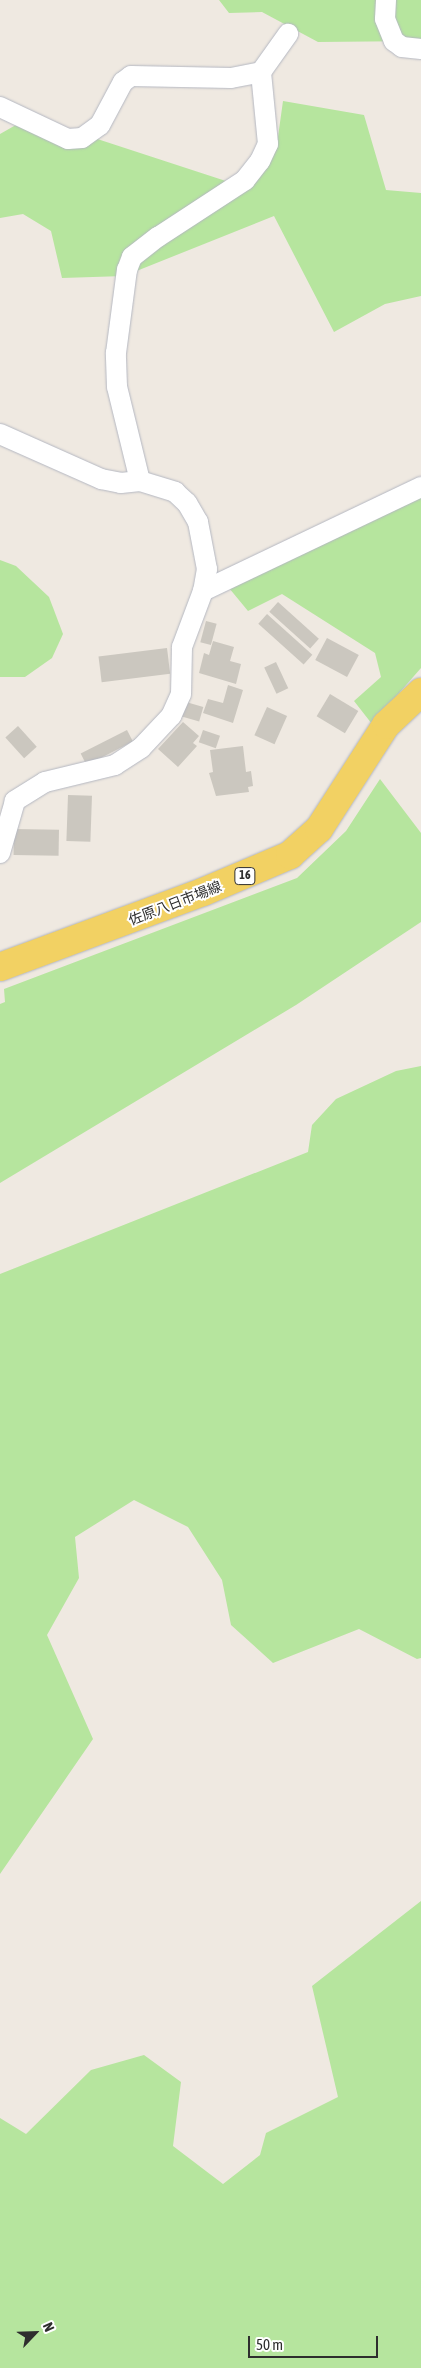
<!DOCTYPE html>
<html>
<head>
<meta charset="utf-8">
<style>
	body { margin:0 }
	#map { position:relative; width:421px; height:2368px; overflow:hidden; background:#efe9e1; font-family:"Asap Condensed","Noto Sans JP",sans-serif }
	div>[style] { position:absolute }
	.green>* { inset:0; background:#b6e59e }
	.building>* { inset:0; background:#cbc7bf; transform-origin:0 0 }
	.roads { filter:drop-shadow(0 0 1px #b4b7c1) drop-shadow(0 0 1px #b4b7c1) }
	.minor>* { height:20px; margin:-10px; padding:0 10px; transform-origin:10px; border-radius:10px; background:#fff }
	.primary>* { height:28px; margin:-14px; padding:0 14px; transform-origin:14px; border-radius:14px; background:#f2d163 }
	span { translate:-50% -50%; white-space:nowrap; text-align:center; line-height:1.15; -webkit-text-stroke:4px #fff; paint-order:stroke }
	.shield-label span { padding:1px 4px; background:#fff; border:1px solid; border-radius:4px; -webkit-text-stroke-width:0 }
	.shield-label { font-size:12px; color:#2e2e2e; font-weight:700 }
	.street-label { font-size:14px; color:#2e2e2e }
	.north { position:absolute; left:10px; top:2308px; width:50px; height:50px; -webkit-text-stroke:4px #fff; paint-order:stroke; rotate:66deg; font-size:14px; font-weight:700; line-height:20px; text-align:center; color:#2e2e2e }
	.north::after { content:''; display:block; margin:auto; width:18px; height:22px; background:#2e2e2e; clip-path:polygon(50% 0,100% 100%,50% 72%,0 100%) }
	.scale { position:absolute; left:248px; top:2336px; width:130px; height:22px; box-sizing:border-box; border:2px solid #2e2e2e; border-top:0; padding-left:6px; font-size:15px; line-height:18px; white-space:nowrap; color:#2e2e2e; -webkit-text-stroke:4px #fff; paint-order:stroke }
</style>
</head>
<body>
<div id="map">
	<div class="green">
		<div style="clip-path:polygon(219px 0,421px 0,421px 41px,318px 42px,262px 12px,229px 13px)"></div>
		<div style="clip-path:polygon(283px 101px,364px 115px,386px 190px,421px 193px,421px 296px,385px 304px,334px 332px,274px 216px,124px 276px,62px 278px,51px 231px,23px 214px,0 218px,0 134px,30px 117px,235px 184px,277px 144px)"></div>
		<div style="clip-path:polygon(421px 495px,421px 668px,372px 724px,354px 701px,381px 677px,375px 653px,282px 594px,248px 611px,229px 588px)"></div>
		<div style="clip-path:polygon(0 560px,16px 566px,49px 597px,63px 634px,52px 658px,25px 677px,0 677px)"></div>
		<div style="clip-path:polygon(380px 779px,421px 833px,421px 922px,296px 1005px,0 1183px,0 1004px,5px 1002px,4px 989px,297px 878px,346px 831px)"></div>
		<div style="clip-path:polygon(421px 1066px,421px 1658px,417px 1659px,359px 1629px,273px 1663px,231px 1625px,222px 1580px,188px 1527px,134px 1500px,75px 1537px,79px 1578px,47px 1635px,93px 1739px,0 1874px,0 1274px,308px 1152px,312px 1125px,336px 1099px,396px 1071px)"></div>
		<div style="clip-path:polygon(421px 1901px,421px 2368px,0 2368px,0 2118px,26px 2134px,91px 2070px,144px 2055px,181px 2082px,173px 2146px,223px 2184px,260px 2155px,266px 2133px,338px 2097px,312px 1986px)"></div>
	</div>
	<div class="building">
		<div style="left:278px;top:602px;width:55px;height:13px;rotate:42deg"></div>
		<div style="left:267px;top:614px;width:61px;height:13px;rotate:42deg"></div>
		<div style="left:206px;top:621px;width:11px;height:22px;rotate:15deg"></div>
		<div style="left:327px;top:638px;width:36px;height:25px;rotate:28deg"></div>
		<div style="clip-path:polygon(213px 641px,234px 647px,230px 661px,241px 664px,236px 684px,199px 673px,204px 653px,209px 655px)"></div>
		<div style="left:167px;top:648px;width:26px;height:69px;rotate:83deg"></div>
		<div style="left:276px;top:662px;width:29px;height:13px;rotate:65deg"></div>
		<div style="clip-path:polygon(228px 685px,243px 690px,233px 723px,203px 713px,208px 699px,223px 703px)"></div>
		<div style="left:330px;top:694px;width:33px;height:26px;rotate:31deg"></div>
		<div style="left:186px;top:702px;width:18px;height:15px;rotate:16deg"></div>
		<div style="left:267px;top:707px;width:22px;height:31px;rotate:24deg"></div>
		<div style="clip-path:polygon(183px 722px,199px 736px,193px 743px,197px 746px,178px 767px,158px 749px)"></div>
		<div style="left:18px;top:726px;width:28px;height:17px;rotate:48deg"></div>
		<div style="left:127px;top:730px;width:13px;height:52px;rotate:63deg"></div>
		<div style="left:203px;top:730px;width:18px;height:13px;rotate:19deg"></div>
		<div style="clip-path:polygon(243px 746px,246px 772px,251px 771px,253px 786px,248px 787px,249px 792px,216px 796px,209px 773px,213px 772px,210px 750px)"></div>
		<div style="left:68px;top:795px;width:24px;height:46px;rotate:2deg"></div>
		<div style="left:14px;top:829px;width:45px;height:26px;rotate:1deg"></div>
	</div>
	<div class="roads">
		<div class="minor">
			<div style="left:386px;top:0;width:19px;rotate:93deg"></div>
			<div style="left:385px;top:19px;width:24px;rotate:68deg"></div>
			<div style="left:394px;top:41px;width:10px;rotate:37deg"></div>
			<div style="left:402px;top:47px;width:19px;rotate:6deg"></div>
			<div style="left:0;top:107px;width:75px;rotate:25.2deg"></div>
			<div style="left:68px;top:139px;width:14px;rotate:-4deg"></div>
			<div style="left:82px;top:138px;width:22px;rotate:-36deg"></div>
			<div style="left:100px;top:125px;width:49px;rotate:-61.9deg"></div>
			<div style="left:123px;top:82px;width:10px;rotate:-37deg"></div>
			<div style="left:131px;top:76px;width:100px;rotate:1.1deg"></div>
			<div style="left:231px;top:78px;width:31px;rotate:-11deg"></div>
			<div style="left:0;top:434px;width:111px;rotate:24deg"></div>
			<div style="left:101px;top:479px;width:20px;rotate:11deg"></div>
			<div style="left:121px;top:483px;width:19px;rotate:-6deg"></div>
			<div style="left:140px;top:481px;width:37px;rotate:17deg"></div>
			<div style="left:175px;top:492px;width:16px;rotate:43deg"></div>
			<div style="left:187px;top:503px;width:22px;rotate:60deg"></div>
			<div style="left:198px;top:522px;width:48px;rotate:79.2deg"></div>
			<div style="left:207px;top:569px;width:22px;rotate:100deg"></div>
			<div style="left:203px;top:591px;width:60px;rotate:110.6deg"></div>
			<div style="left:182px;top:647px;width:47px;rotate:91.2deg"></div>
			<div style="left:181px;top:694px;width:24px;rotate:114deg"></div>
			<div style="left:171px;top:716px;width:44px;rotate:133.2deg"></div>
			<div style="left:141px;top:748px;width:31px;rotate:147deg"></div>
			<div style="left:115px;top:765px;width:72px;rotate:166.3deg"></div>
			<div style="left:45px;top:782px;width:36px;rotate:148deg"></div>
			<div style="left:15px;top:801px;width:54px;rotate:106.1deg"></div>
			<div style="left:140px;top:481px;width:97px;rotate:-103.7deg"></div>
			<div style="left:117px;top:387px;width:34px;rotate:-92deg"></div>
			<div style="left:116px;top:353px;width:84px;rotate:-82.5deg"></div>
			<div style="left:127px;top:270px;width:14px;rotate:-69deg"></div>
			<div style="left:132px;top:257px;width:33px;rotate:-38deg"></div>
			<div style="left:158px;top:237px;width:104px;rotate:-33.2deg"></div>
			<div style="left:245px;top:180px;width:24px;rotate:-52deg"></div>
			<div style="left:260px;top:161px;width:19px;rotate:-65deg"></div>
			<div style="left:268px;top:144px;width:72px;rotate:-95.6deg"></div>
			<div style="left:261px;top:72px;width:47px;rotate:-54.6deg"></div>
			<div style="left:203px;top:591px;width:242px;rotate:-25.5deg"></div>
		</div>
		<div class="primary">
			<div style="left:0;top:967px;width:216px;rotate:-20.3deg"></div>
			<div style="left:203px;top:892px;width:95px;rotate:-23deg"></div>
			<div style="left:290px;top:855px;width:39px;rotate:-42deg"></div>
			<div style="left:319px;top:829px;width:124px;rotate:-57.2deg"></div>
			<div style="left:386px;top:725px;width:48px;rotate:-43.3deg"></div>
		</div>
	</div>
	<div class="shield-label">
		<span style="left:245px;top:876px">16</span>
	</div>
	<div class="street-label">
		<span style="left:175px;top:903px;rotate:-21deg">佐原八日市場線</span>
	</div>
	<div class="north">N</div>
	<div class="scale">50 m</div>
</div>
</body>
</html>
